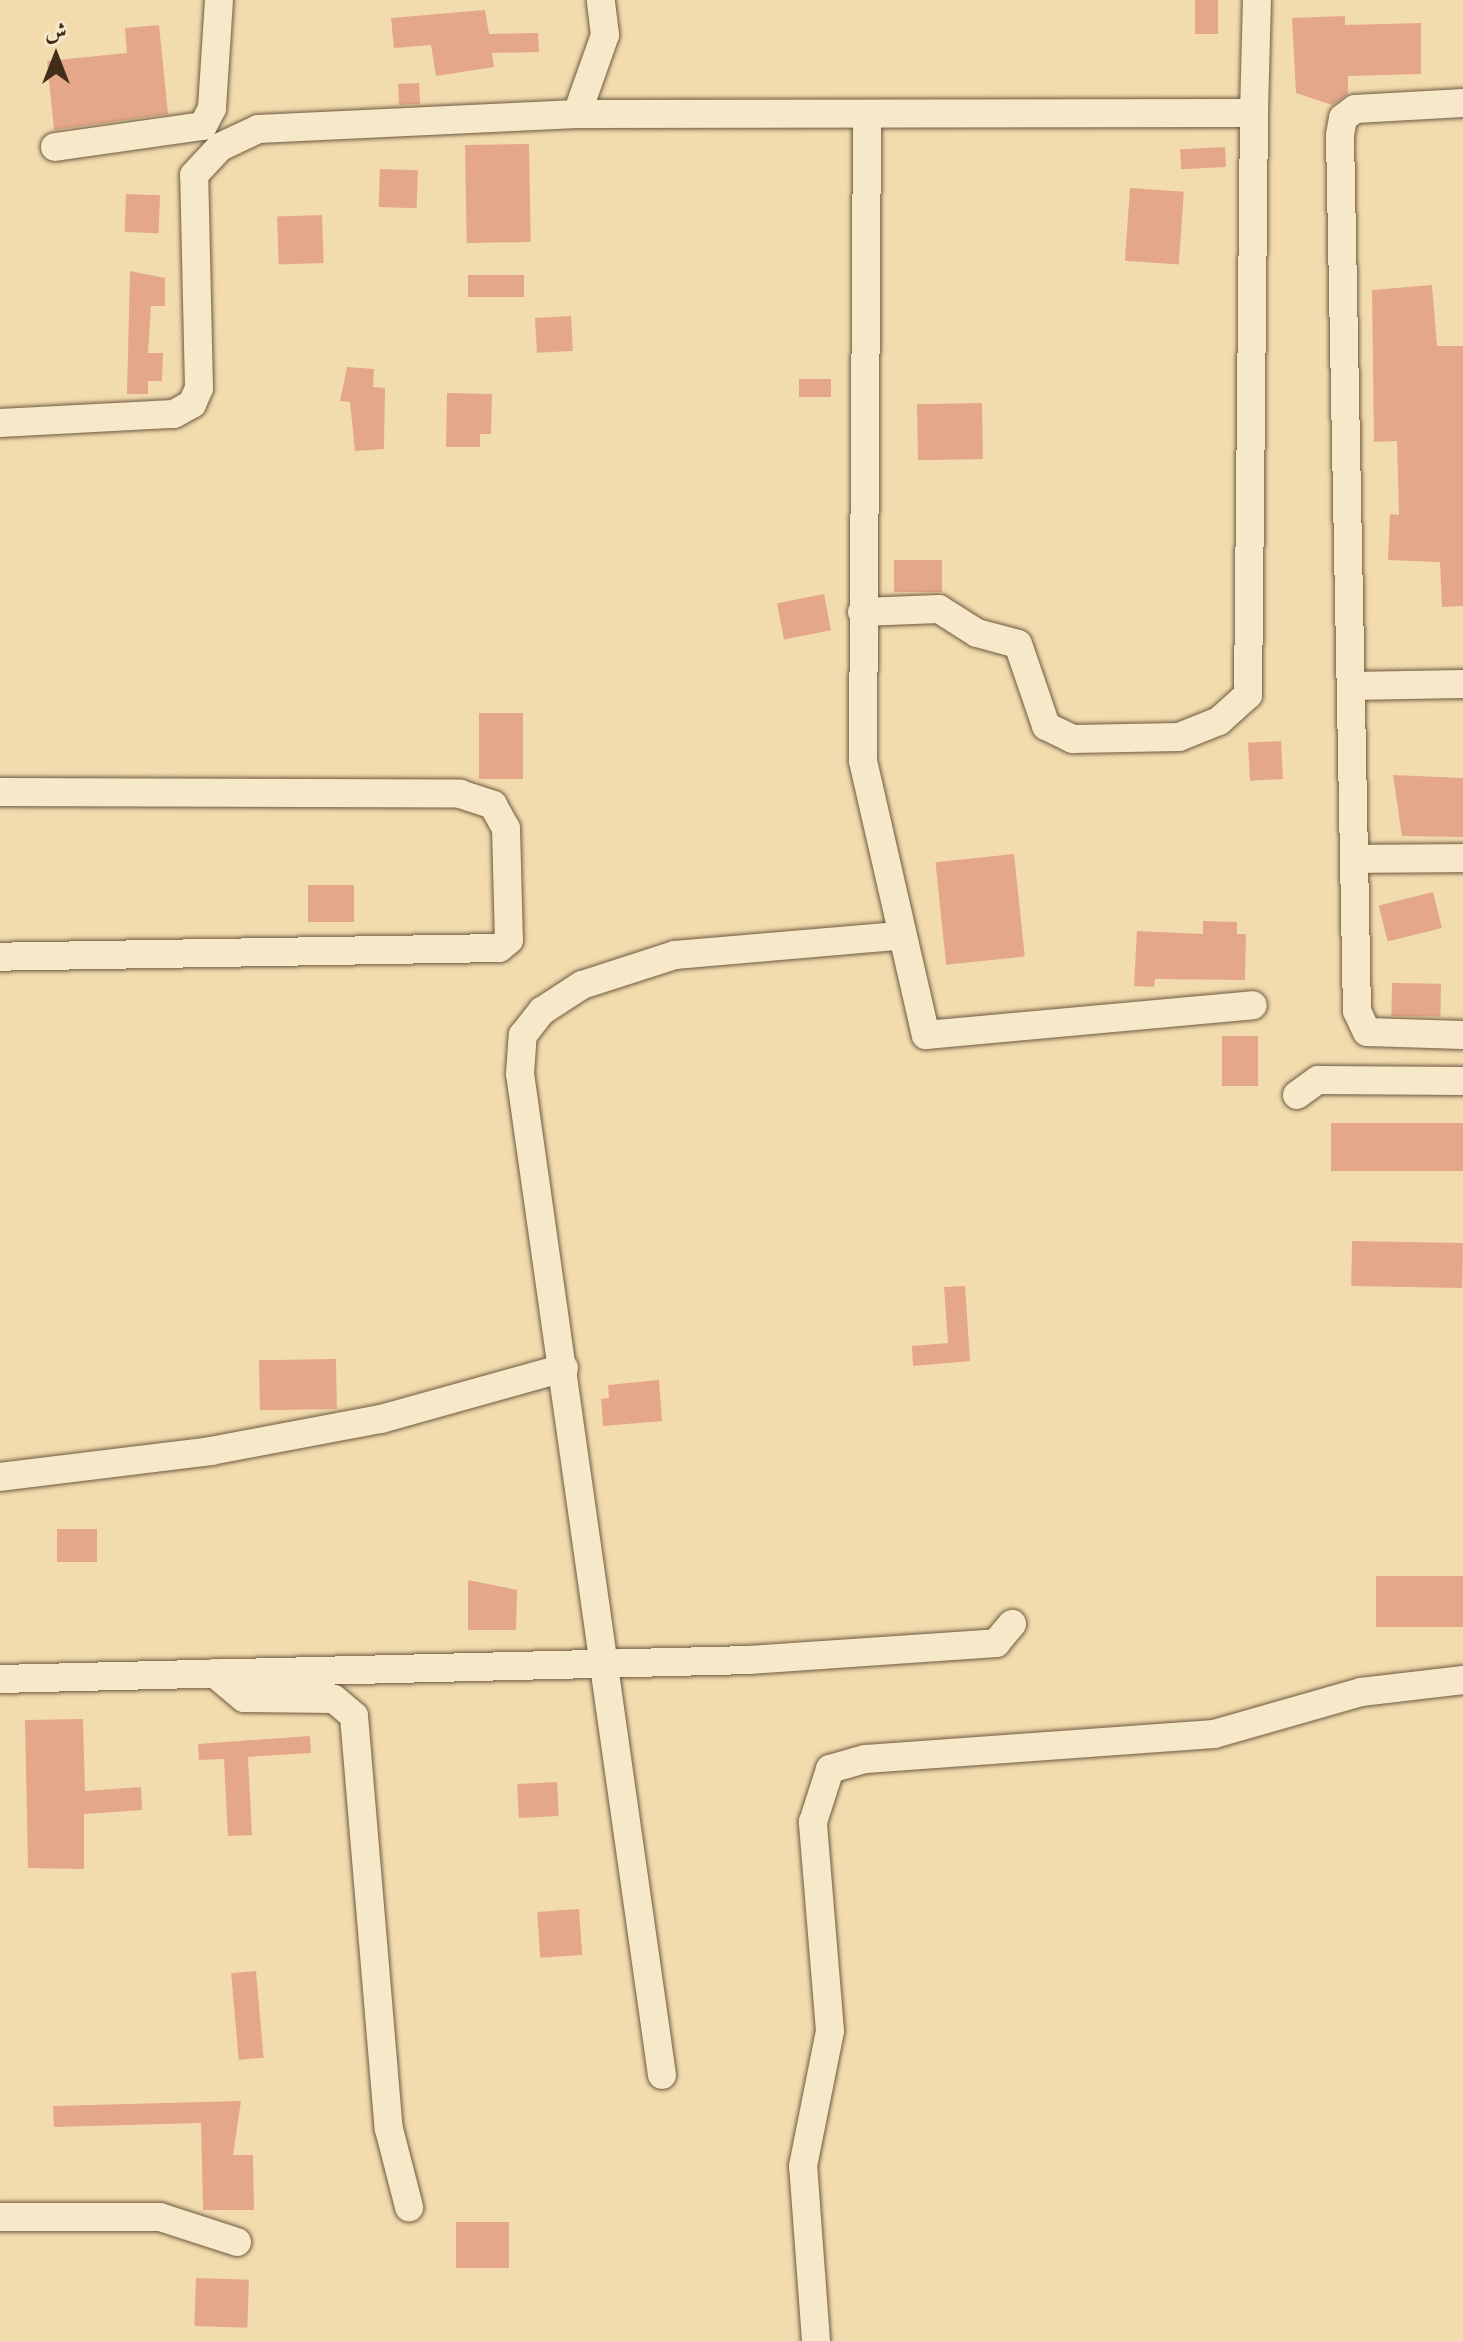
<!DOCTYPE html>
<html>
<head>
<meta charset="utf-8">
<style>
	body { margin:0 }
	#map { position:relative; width:1463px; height:2341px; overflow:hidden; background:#f2dcae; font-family:Cardo,Amiri,serif }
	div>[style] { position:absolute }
	.building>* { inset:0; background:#e5a78a; transform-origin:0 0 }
	.roads { filter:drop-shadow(0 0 2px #6e5940) drop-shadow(0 0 2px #6e5940) }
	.minor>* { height:28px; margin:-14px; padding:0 14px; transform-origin:14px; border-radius:14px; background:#f7e8ca }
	span { translate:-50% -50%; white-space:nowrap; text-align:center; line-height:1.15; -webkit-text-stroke:7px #f7e8ca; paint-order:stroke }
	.north { position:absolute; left:16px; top:16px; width:80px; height:80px; -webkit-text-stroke:6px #f7e8ca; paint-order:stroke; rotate:0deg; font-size:22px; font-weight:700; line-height:32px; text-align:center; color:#422d1b }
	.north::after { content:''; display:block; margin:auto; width:28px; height:36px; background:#422d1b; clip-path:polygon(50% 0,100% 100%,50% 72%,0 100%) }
</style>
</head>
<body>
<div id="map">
	<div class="building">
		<div style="left:1195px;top:0;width:23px;height:34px"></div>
		<div style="clip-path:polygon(485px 10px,489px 34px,538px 33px,539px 52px,492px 53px,494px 67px,436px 76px,431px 45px,394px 48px,391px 18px)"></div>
		<div style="clip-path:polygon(1345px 16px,1345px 25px,1421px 23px,1421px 74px,1348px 76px,1348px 94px,1332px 105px,1296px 93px,1292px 18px)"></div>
		<div style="clip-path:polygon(159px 25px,168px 114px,54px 130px,47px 61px,127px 53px,125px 28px)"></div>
		<div style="left:419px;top:83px;width:21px;height:21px;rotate:87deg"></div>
		<div style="left:529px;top:144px;width:98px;height:64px;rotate:89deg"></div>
		<div style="left:1225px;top:147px;width:20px;height:45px;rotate:87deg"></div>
		<div style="left:380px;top:169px;width:38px;height:38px;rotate:2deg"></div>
		<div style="left:1130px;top:188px;width:54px;height:73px;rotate:4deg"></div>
		<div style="left:126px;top:194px;width:34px;height:38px;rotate:2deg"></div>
		<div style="left:322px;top:215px;width:48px;height:45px;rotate:88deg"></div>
		<div style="clip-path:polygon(130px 271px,165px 278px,165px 306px,151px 306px,148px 353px,163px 353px,162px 381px,148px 381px,148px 394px,127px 394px)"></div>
		<div style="left:468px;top:275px;width:56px;height:22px"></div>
		<div style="clip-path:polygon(1432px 285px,1437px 346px,1463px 346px,1463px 606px,1442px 607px,1440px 562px,1388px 560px,1390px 514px,1399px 515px,1397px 441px,1374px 442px,1372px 290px)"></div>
		<div style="left:571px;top:316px;width:35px;height:36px;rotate:87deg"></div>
		<div style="clip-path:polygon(347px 367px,374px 369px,373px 387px,385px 388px,384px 449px,355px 451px,350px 402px,340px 401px)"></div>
		<div style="left:831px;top:379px;width:18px;height:32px;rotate:90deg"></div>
		<div style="clip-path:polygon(447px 393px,492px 394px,491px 434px,480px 434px,480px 447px,446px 447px)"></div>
		<div style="left:982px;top:403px;width:56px;height:65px;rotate:89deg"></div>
		<div style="left:942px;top:560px;width:32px;height:48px;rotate:90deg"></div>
		<div style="left:824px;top:594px;width:37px;height:48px;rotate:79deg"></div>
		<div style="left:479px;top:713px;width:44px;height:66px"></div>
		<div style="left:1281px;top:741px;width:38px;height:33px;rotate:87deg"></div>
		<div style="clip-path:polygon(1393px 775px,1463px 778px,1463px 837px,1402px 836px)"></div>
		<div style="left:1014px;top:854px;width:103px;height:79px;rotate:84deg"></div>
		<div style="left:308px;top:885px;width:46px;height:37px"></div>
		<div style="left:1433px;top:892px;width:37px;height:56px;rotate:76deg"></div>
		<div style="clip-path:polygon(1203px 921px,1237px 922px,1237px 934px,1246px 934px,1245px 980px,1155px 979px,1154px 987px,1134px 986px,1137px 931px,1203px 934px)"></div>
		<div style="left:1392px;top:983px;width:49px;height:33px;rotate:1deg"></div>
		<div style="left:1222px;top:1036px;width:36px;height:50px"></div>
		<div style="left:1331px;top:1123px;width:132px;height:48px"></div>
		<div style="left:1352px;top:1241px;width:111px;height:45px;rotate:1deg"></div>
		<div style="clip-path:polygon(965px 1286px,970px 1361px,913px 1366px,912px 1346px,948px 1343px,944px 1287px)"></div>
		<div style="left:336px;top:1359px;width:50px;height:77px;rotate:89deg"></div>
		<div style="clip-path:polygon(659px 1380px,662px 1421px,603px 1426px,601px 1399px,609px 1398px,608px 1385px)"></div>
		<div style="left:57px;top:1529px;width:40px;height:33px"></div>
		<div style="left:1463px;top:1576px;width:51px;height:87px;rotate:90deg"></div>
		<div style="clip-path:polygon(468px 1580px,517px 1590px,516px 1630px,468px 1630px)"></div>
		<div style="clip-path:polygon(83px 1719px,85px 1791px,141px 1787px,142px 1810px,84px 1814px,84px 1869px,28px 1868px,25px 1720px)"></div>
		<div style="clip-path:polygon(310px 1736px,311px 1753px,248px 1757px,252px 1835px,228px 1836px,224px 1759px,199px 1760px,198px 1744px)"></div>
		<div style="left:557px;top:1782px;width:34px;height:40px;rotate:87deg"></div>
		<div style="left:579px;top:1909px;width:46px;height:42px;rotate:86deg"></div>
		<div style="left:256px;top:1971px;width:87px;height:25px;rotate:85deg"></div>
		<div style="clip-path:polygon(241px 2101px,233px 2155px,253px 2155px,254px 2210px,203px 2210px,201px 2123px,54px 2127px,53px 2106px)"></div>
		<div style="left:456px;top:2222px;width:53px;height:46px"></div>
		<div style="left:196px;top:2278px;width:53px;height:48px;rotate:2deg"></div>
	</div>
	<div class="roads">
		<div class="minor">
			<div style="left:1463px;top:103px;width:108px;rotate:176.8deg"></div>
			<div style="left:1355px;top:109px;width:15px;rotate:143deg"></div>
			<div style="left:1343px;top:118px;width:17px;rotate:100deg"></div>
			<div style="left:1340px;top:135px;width:876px;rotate:88.89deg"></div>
			<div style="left:1357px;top:1011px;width:23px;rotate:65deg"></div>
			<div style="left:1367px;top:1032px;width:96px;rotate:1.8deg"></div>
			<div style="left:577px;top:114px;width:84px;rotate:-70.5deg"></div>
			<div style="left:605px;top:35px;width:35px;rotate:-97deg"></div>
			<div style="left:867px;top:118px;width:643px;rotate:90.36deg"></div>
			<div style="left:863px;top:761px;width:281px;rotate:77.1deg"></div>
			<div style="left:926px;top:1035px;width:328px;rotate:-5.2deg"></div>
			<div style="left:55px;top:147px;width:149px;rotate:-8.1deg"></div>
			<div style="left:203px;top:126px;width:20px;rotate:-63deg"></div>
			<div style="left:212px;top:108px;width:108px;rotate:-86.3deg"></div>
			<div style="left:0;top:423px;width:174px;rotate:-3deg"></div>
			<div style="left:174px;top:414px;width:21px;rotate:-29deg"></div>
			<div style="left:192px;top:404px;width:17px;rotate:-66deg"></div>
			<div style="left:199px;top:388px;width:213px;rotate:-91.3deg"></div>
			<div style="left:194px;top:175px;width:38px;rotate:-47deg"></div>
			<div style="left:220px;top:147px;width:42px;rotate:-25.3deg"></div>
			<div style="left:258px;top:129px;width:319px;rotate:-2.7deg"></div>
			<div style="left:577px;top:114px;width:677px;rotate:-0.08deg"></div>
			<div style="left:1254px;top:113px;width:113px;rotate:-88.5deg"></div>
			<div style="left:862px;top:612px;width:77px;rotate:-2.2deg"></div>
			<div style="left:939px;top:609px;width:45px;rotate:32.3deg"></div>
			<div style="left:977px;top:633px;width:42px;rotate:15deg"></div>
			<div style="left:1018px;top:644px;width:87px;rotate:71.1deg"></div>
			<div style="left:1046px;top:726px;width:30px;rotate:26deg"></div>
			<div style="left:1073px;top:739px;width:106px;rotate:-1.1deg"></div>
			<div style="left:1179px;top:737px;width:43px;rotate:-21.8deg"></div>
			<div style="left:1219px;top:721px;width:39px;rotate:-42deg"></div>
			<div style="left:1248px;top:695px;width:582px;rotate:-89.41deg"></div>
			<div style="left:1351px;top:686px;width:112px;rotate:-1deg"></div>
			<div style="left:0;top:792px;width:460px;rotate:0.2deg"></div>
			<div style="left:460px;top:794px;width:35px;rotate:18deg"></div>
			<div style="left:493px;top:805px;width:26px;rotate:61deg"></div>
			<div style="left:506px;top:828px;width:112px;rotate:88.5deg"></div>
			<div style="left:509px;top:940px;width:13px;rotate:141deg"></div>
			<div style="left:499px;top:948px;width:499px;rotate:179deg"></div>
			<div style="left:1354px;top:859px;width:109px;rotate:-0.5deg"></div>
			<div style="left:1297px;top:1095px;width:26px;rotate:-36deg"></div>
			<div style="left:1318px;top:1080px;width:145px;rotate:0.4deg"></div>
			<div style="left:0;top:1477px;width:213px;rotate:-7deg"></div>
			<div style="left:211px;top:1451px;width:173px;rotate:-10.7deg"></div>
			<div style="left:381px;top:1419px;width:190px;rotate:-15.6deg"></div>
			<div style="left:214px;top:1673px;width:39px;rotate:40deg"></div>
			<div style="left:244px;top:1698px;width:90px;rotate:0.6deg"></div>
			<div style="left:334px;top:1699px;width:26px;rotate:40deg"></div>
			<div style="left:354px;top:1716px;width:414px;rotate:85.2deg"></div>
			<div style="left:389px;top:2129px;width:81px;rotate:75.6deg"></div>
			<div style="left:0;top:1679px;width:749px;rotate:-1.45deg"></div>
			<div style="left:749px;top:1660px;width:248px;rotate:-3.9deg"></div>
			<div style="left:996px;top:1643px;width:25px;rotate:-50deg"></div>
			<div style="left:662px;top:2075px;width:1011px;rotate:-98.07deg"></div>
			<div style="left:520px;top:1074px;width:39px;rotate:-86deg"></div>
			<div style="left:523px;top:1035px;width:31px;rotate:-52deg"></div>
			<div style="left:542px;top:1011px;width:48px;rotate:-33deg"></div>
			<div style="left:582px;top:985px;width:98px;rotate:-17.9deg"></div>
			<div style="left:675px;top:955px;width:224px;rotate:-4.9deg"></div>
			<div style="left:0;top:2217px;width:160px"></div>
			<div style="left:160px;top:2217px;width:81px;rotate:18deg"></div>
			<div style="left:816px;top:2341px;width:175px;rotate:-94.2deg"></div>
			<div style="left:803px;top:2166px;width:138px;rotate:-78.7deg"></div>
			<div style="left:830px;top:2031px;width:210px;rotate:-94.7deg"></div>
			<div style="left:813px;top:1822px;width:56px;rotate:-72.2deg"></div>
			<div style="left:830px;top:1769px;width:37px;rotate:-16deg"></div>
			<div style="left:866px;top:1759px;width:349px;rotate:-4.1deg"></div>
			<div style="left:1214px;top:1734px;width:153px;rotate:-15.9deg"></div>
			<div style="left:1361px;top:1692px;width:103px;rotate:-6.7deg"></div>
		</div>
	</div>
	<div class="north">ش</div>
</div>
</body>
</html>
